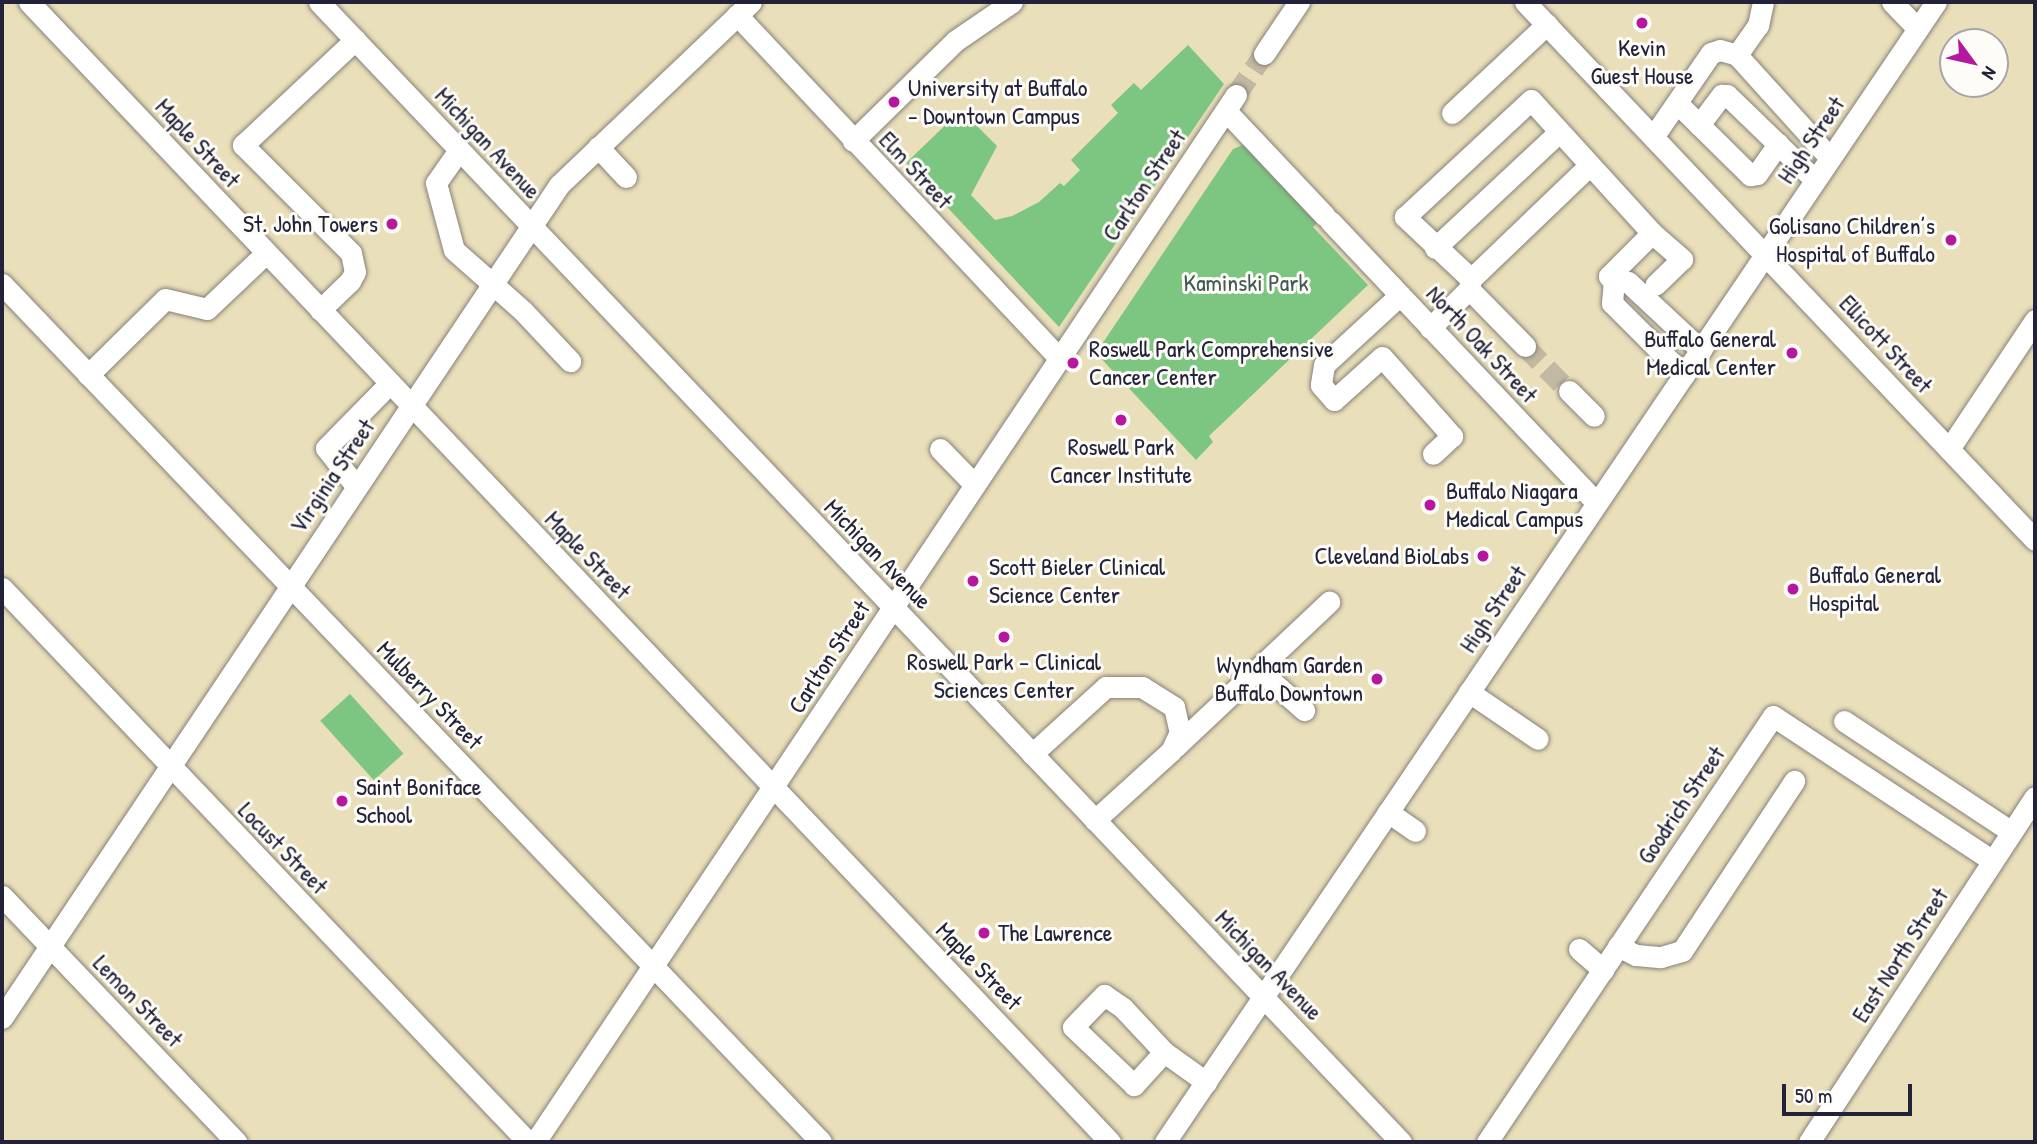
<!DOCTYPE html>
<html>
<head>
<meta charset="utf-8">
<style>
	body { margin:0 }
	#map { position:relative; width:2037px; height:1144px; overflow:hidden; background:#e9dfba; font-family:"Patrick Hand",sans-serif }
	div>[style] { position:absolute }
	.green>* { inset:0; background:#7dc682; transform-origin:0 0 }
	.minor-tunnel>* { height:21px; margin-top:-10.5px; transform-origin:0; background:repeating-linear-gradient(90deg,#c1b9a1 0 21px,transparent 0 31px) }
	.roads { filter:drop-shadow(0 0 2px #86807a) drop-shadow(0 0 2px #86807a) }
	.minor>* { height:21px; margin:-10.5px; padding:0 10.5px; transform-origin:10.5px; border-radius:10.5px; background:#fff }
	.dots>* { width:19px; height:19px; translate:-50% -50%; box-sizing:border-box; border:4px solid #fdfcf7; border-radius:50% }
	span { translate:-50% -50%; white-space:nowrap; text-align:center; line-height:1.15; -webkit-text-stroke:6px #fdfcf7; paint-order:stroke }
	.poi-label { font-size:24px; color:#22223b }
	.left { translate:0 -50%; text-align:left }
	.right { translate:-100% -50%; text-align:right }
	.street-label { font-size:24px; color:#22223b }
	.park-label { font-size:24px; color:#425b54 }
	.frame { position:absolute; inset:0; border:4px solid #22223b; pointer-events:none }
	.north { position:absolute; left:1939px; top:28px; width:70px; height:70px; box-sizing:border-box; background:#fdfcf7; border:2px solid #a5a5ac; border-radius:50%; rotate:123deg; font-size:19px; font-weight:700; line-height:28px; text-align:center; color:#22223b }
	.north::after { content:''; display:block; margin:auto; width:24px; height:32px; background:#b5179e; clip-path:polygon(50% 0,100% 100%,50% 72%,0 100%) }
	.scale { position:absolute; left:1782px; top:1084px; width:130px; height:32px; box-sizing:border-box; border:4px solid #22223b; border-top:0; padding-left:9px; font-size:21px; line-height:24px; white-space:nowrap; color:#22223b; -webkit-text-stroke:5px #fdfcf7; paint-order:stroke }
</style>
</head>
<body>
<div id="map">
	<div class="green">
		<div style="clip-path:polygon(1188px 45px,1224px 84px,1059px 327px,906px 163px,961px 110px,997px 146px,971px 195px,995px 220px,1012px 216px,1039px 202px,1060px 183px,1064px 186px,1080px 170px,1071px 160px,1118px 113px,1111px 105px,1134px 83px,1141px 90px)"></div>
		<div style="clip-path:polygon(1245px 144px,1318px 222px,1313px 227px,1368px 285px,1209px 436px,1213px 442px,1196px 460px,1096px 353px,1233px 149px)"></div>
		<div style="left:350px;top:694px;width:80px;height:40px;rotate:48deg"></div>
	</div>
	<div class="minor-tunnel">
		<div style="left:1236px;top:95px;width:50px;rotate:-55.7deg"></div>
		<div style="left:1525px;top:346px;width:63px;rotate:45.6deg"></div>
	</div>
	<div class="roads">
		<div class="minor">
			<div style="left:29px;top:2px;width:1571px;rotate:46.52deg"></div>
			<div style="left:319px;top:2px;width:1572px;rotate:46.5deg"></div>
			<div style="left:1525px;top:2px;width:741px;rotate:46.53deg"></div>
			<div style="left:1763px;top:2px;width:24px;rotate:102deg"></div>
			<div style="left:1758px;top:25px;width:37px;rotate:125deg"></div>
			<div style="left:1737px;top:55px;width:139px;rotate:47.9deg"></div>
			<div style="left:1892px;top:2px;width:37px;rotate:46deg"></div>
			<div style="left:737px;top:15px;width:472px;rotate:46.8deg"></div>
			<div style="left:1264px;top:54px;width:63px;rotate:-56.1deg"></div>
			<div style="left:1677px;top:103px;width:103px;rotate:44.6deg"></div>
			<div style="left:1750px;top:175px;width:7px;rotate:-8deg"></div>
			<div style="left:1757px;top:174px;width:37px;rotate:-55deg"></div>
			<div style="left:1226px;top:111px;width:144px;rotate:46.7deg"></div>
			<div style="left:1452px;top:113px;width:130px;rotate:-43.1deg"></div>
			<div style="left:1699px;top:125px;width:38px;rotate:-53deg"></div>
			<div style="left:1722px;top:95px;width:5px"></div>
			<div style="left:1727px;top:95px;width:122px;rotate:44deg"></div>
			<div style="left:1653px;top:137px;width:102px;rotate:-55.4deg"></div>
			<div style="left:1711px;top:53px;width:9px;rotate:-18deg"></div>
			<div style="left:1720px;top:50px;width:18px;rotate:16deg"></div>
			<div style="left:853px;top:141px;width:143px;rotate:-44.4deg"></div>
			<div style="left:955px;top:41px;width:69px;rotate:-34.4deg"></div>
			<div style="left:598px;top:147px;width:41px;rotate:47deg"></div>
			<div style="left:459px;top:150px;width:40px;rotate:124.9deg"></div>
			<div style="left:436px;top:183px;width:69px;rotate:75deg"></div>
			<div style="left:454px;top:250px;width:92px;rotate:41.5deg"></div>
			<div style="left:523px;top:311px;width:69px;rotate:46.8deg"></div>
			<div style="left:1330px;top:221px;width:388px;rotate:46.6deg"></div>
			<div style="left:1652px;top:233px;width:40px;rotate:41deg"></div>
			<div style="left:1682px;top:259px;width:37px;rotate:136deg"></div>
			<div style="left:1435px;top:248px;width:170px;rotate:-43.1deg"></div>
			<div style="left:1471px;top:279px;width:91px;rotate:-136.8deg"></div>
			<div style="left:1405px;top:217px;width:172px;rotate:-42.9deg"></div>
			<div style="left:1531px;top:100px;width:180px;rotate:47.7deg"></div>
			<div style="left:1652px;top:233px;width:61px;rotate:135deg"></div>
			<div style="left:1609px;top:276px;width:8px;rotate:50deg"></div>
			<div style="left:2px;top:284px;width:1186px;rotate:46.33deg"></div>
			<div style="left:1469px;top:289px;width:80px;rotate:45.5deg"></div>
			<div style="left:1400px;top:295px;width:103px;rotate:137.4deg"></div>
			<div style="left:1324px;top:365px;width:20px;rotate:99deg"></div>
			<div style="left:1321px;top:385px;width:20px;rotate:49deg"></div>
			<div style="left:1334px;top:400px;width:64px;rotate:-41.9deg"></div>
			<div style="left:1382px;top:357px;width:106px;rotate:48.5deg"></div>
			<div style="left:1452px;top:436px;width:26px;rotate:137deg"></div>
			<div style="left:320px;top:310px;width:42px;rotate:-44deg"></div>
			<div style="left:350px;top:281px;width:10px;rotate:-61deg"></div>
			<div style="left:355px;top:272px;width:19px;rotate:-102deg"></div>
			<div style="left:351px;top:253px;width:153px;rotate:-135deg"></div>
			<div style="left:243px;top:145px;width:154px;rotate:-43.2deg"></div>
			<div style="left:1430px;top:328px;width:55px;rotate:-45deg"></div>
			<div style="left:1469px;top:289px;width:10px;rotate:-79deg"></div>
			<div style="left:1471px;top:279px;width:163px;rotate:-43.8deg"></div>
			<div style="left:88px;top:375px;width:108px;rotate:-44.6deg"></div>
			<div style="left:165px;top:299px;width:43px;rotate:13.4deg"></div>
			<div style="left:207px;top:309px;width:81px;rotate:-43.5deg"></div>
			<div style="left:1684px;top:375px;width:102px;rotate:-135deg"></div>
			<div style="left:1612px;top:303px;width:21px;rotate:-85deg"></div>
			<div style="left:1614px;top:282px;width:14px"></div>
			<div style="left:1628px;top:282px;width:100px;rotate:43deg"></div>
			<div style="left:1569px;top:391px;width:35px;rotate:45deg"></div>
			<div style="left:940px;top:449px;width:50px;rotate:45.8deg"></div>
			<div style="left:1949px;top:449px;width:155px;rotate:-56.3deg"></div>
			<div style="left:356px;top:486px;width:48px;rotate:-128.3deg"></div>
			<div style="left:326px;top:448px;width:91px;rotate:-45.4deg"></div>
			<div style="left:2px;top:588px;width:764px;rotate:46.49deg"></div>
			<div style="left:1258px;top:669px;width:62px;rotate:41.7deg"></div>
			<div style="left:1469px;top:692px;width:83px;rotate:34.3deg"></div>
			<div style="left:1844px;top:721px;width:201px;rotate:33.5deg"></div>
			<div style="left:1175px;top:747px;width:212px;rotate:-43.3deg"></div>
			<div style="left:1032px;top:754px;width:100px;rotate:-42.2deg"></div>
			<div style="left:1106px;top:687px;width:36px"></div>
			<div style="left:1142px;top:687px;width:38px;rotate:32deg"></div>
			<div style="left:1174px;top:707px;width:26px;rotate:77deg"></div>
			<div style="left:1180px;top:732px;width:21px;rotate:115deg"></div>
			<div style="left:1171px;top:751px;width:103px;rotate:137.8deg"></div>
			<div style="left:1388px;top:812px;width:33px;rotate:35deg"></div>
			<div style="left:2px;top:896px;width:340px;rotate:46.4deg"></div>
			<div style="left:1618px;top:946px;width:20px;rotate:27deg"></div>
			<div style="left:1636px;top:955px;width:25px;rotate:5deg"></div>
			<div style="left:1661px;top:957px;width:22px;rotate:-16deg"></div>
			<div style="left:1682px;top:951px;width:204px;rotate:-56.6deg"></div>
			<div style="left:1579px;top:949px;width:32px;rotate:41deg"></div>
			<div style="left:2px;top:1018px;width:1002px;rotate:-56.23deg"></div>
			<div style="left:559px;top:185px;width:265px;rotate:-43.6deg"></div>
			<div style="left:1164px;top:1052px;width:45px;rotate:132.3deg"></div>
			<div style="left:1134px;top:1085px;width:84px;rotate:-136.4deg"></div>
			<div style="left:1073px;top:1027px;width:45px;rotate:-45.9deg"></div>
			<div style="left:1104px;top:995px;width:23px;rotate:34deg"></div>
			<div style="left:1123px;top:1008px;width:60px;rotate:47deg"></div>
			<div style="left:1164px;top:1052px;width:52px;rotate:35.5deg"></div>
			<div style="left:535px;top:1142px;width:1260px;rotate:-56.2deg"></div>
			<div style="left:1165px;top:1142px;width:1376px;rotate:-55.93deg"></div>
			<div style="left:1487px;top:1142px;width:513px;rotate:-56.12deg"></div>
			<div style="left:1773px;top:716px;width:263px;rotate:33.4deg"></div>
			<div style="left:1809px;top:1142px;width:412px;rotate:-56.8deg"></div>
		</div>
	</div>
	<div class="dots">
		<div style="left:1642px;top:23px;background:#b5179e"></div>
		<div style="left:894px;top:102px;background:#b5179e"></div>
		<div style="left:392px;top:224px;background:#b5179e"></div>
		<div style="left:1951px;top:240px;background:#b5179e"></div>
		<div style="left:1792px;top:353px;background:#b5179e"></div>
		<div style="left:1073px;top:363px;background:#b5179e"></div>
		<div style="left:1121px;top:420px;background:#b5179e"></div>
		<div style="left:1430px;top:505px;background:#b5179e"></div>
		<div style="left:1483px;top:556px;background:#b5179e"></div>
		<div style="left:973px;top:581px;background:#b5179e"></div>
		<div style="left:1793px;top:589px;background:#b5179e"></div>
		<div style="left:1004px;top:637px;background:#b5179e"></div>
		<div style="left:1377px;top:679px;background:#b5179e"></div>
		<div style="left:342px;top:801px;background:#b5179e"></div>
		<div style="left:984px;top:933px;background:#b5179e"></div>
	</div>
	<div class="poi-label">
		<span style="left:1642px;top:62px">Kevin<br>Guest House</span>
		<span class="left" style="left:908px;top:102px">University at Buffalo<br>- Downtown Campus</span>
		<span class="right" style="left:378px;top:224px">St. John Towers</span>
		<span class="right" style="left:1935px;top:240px">Golisano Children’s<br>Hospital of Buffalo</span>
		<span class="right" style="left:1776px;top:353px">Buffalo General<br>Medical Center</span>
		<span class="left" style="left:1089px;top:363px">Roswell Park Comprehensive<br>Cancer Center</span>
		<span style="left:1121px;top:461px">Roswell Park<br>Cancer Institute</span>
		<span class="left" style="left:1446px;top:505px">Buffalo Niagara<br>Medical Campus</span>
		<span class="right" style="left:1469px;top:556px">Cleveland BioLabs</span>
		<span class="left" style="left:989px;top:581px">Scott Bieler Clinical<br>Science Center</span>
		<span class="left" style="left:1809px;top:589px">Buffalo General<br>Hospital</span>
		<span style="left:1004px;top:676px">Roswell Park – Clinical<br>Sciences Center</span>
		<span class="right" style="left:1363px;top:679px">Wyndham Garden<br>Buffalo Downtown</span>
		<span class="left" style="left:356px;top:801px">Saint Boniface<br>School</span>
		<span class="left" style="left:998px;top:933px">The Lawrence</span>
	</div>
	<div class="street-label">
		<span style="left:1811px;top:140px;rotate:-56deg">High Street</span>
		<span style="left:198px;top:143px;rotate:47deg">Maple Street</span>
		<span style="left:488px;top:143px;rotate:47deg">Michigan Avenue</span>
		<span style="left:916px;top:170px;rotate:47deg">Elm Street</span>
		<span style="left:1144px;top:185px;rotate:-56deg">Carlton Street</span>
		<span style="left:1482px;top:344px;rotate:47deg">North Oak Street</span>
		<span style="left:1886px;top:344px;rotate:47deg">Ellicott Street</span>
		<span style="left:332px;top:476px;rotate:-56deg">Virginia Street</span>
		<span style="left:878px;top:554px;rotate:46deg">Michigan Avenue</span>
		<span style="left:588px;top:555px;rotate:46deg">Maple Street</span>
		<span style="left:1493px;top:609px;rotate:-56deg">High Street</span>
		<span style="left:829px;top:657px;rotate:-57deg">Carlton Street</span>
		<span style="left:430px;top:695px;rotate:46deg">Mulberry Street</span>
		<span style="left:1681px;top:805px;rotate:-56deg">Goodrich Street</span>
		<span style="left:283px;top:848px;rotate:46deg">Locust Street</span>
		<span style="left:1900px;top:955px;rotate:-57deg">East North Street</span>
		<span style="left:1269px;top:965px;rotate:46deg">Michigan Avenue</span>
		<span style="left:979px;top:966px;rotate:46deg">Maple Street</span>
		<span style="left:138px;top:1001px;rotate:46deg">Lemon Street</span>
	</div>
	<div class="park-label">
		<span style="left:1246px;top:283px">Kaminski Park</span>
	</div>
	<div class="frame"></div>
	<div class="north">N</div>
	<div class="scale">50 m</div>
</div>
</body>
</html>
